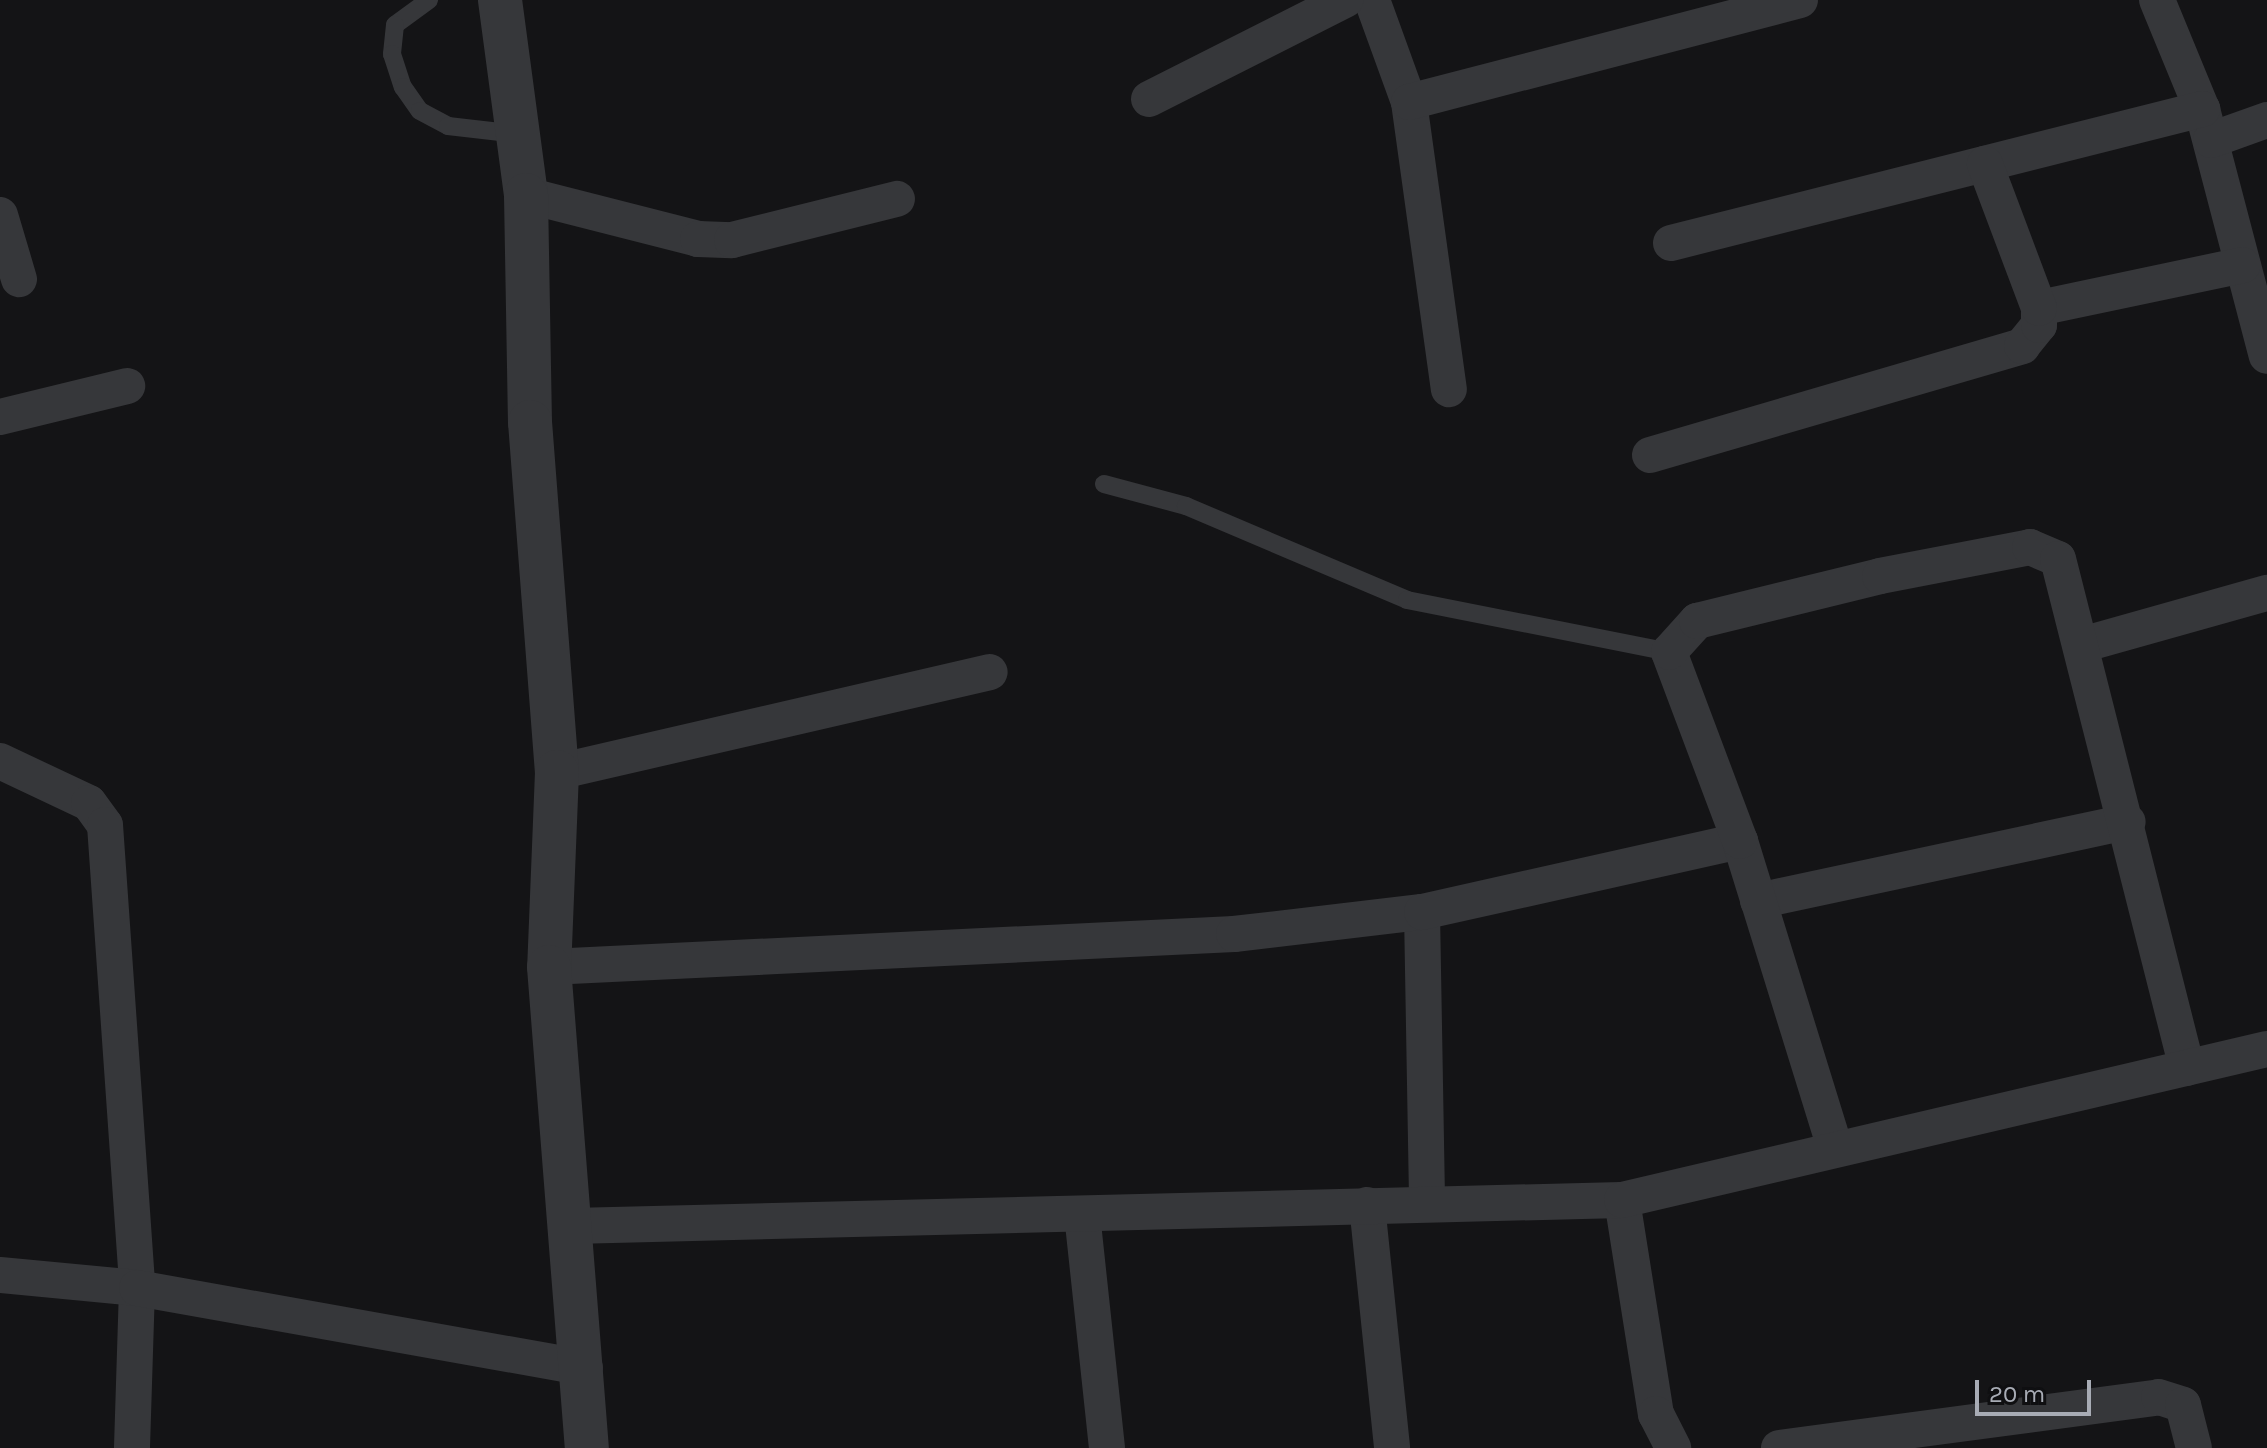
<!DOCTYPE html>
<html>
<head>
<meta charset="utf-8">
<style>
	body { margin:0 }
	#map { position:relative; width:2267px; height:1448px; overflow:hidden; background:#141416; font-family:Karla,sans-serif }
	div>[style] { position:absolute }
	.service>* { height:18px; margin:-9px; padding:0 9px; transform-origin:9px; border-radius:9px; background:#36373a }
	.minor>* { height:36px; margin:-18px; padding:0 18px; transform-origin:18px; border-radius:18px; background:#36373a }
	.tertiary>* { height:44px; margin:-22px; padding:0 22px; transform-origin:22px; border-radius:22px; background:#36373a }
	span { translate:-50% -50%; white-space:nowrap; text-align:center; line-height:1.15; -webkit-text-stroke:8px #0f0f11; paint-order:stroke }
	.scale { position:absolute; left:1975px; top:1380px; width:116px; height:36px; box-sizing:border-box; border:4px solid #a8acb5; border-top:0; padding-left:10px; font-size:24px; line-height:28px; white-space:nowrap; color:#a8acb5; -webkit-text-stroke:6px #0f0f11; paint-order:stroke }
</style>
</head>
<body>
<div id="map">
	<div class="service">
		<div style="left:429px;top:0;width:42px;rotate:143.7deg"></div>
		<div style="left:395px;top:25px;width:29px;rotate:96deg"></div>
		<div style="left:392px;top:54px;width:35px;rotate:72deg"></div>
		<div style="left:403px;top:87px;width:29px;rotate:55deg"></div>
		<div style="left:420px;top:111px;width:32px;rotate:28deg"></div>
		<div style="left:448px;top:126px;width:69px;rotate:6.6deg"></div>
		<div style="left:1104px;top:484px;width:85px;rotate:15deg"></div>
		<div style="left:1186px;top:506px;width:240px;rotate:23deg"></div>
		<div style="left:1407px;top:600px;width:267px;rotate:11.2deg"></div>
	</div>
	<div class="minor">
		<div style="left:1372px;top:0;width:109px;rotate:70.1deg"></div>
		<div style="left:1409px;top:102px;width:290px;rotate:82.1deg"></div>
		<div style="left:2157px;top:0;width:118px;rotate:67.6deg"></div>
		<div style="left:2202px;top:109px;width:255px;rotate:75.3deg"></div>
		<div style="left:1149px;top:99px;width:220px;rotate:-26.8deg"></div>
		<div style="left:1409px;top:102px;width:404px;rotate:-14.6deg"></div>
		<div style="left:2211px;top:140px;width:59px;rotate:-19.7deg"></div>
		<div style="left:526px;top:195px;width:178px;rotate:14.3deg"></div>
		<div style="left:698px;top:239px;width:34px;rotate:2deg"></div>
		<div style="left:732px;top:240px;width:170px;rotate:-14deg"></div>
		<div style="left:0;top:215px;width:67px;rotate:73.5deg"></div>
		<div style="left:1671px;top:243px;width:548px;rotate:-14.16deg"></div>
		<div style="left:2039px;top:308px;width:208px;rotate:-11.9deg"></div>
		<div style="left:0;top:417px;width:131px;rotate:-13.7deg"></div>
		<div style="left:1650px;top:455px;width:388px;rotate:-16.3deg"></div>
		<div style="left:2022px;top:346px;width:27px;rotate:-51deg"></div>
		<div style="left:2039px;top:325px;width:17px;rotate:-90deg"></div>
		<div style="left:2039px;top:308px;width:154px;rotate:-110.6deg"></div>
		<div style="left:2085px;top:644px;width:189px;rotate:-15.7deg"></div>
		<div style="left:0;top:761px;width:98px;rotate:25.3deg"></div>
		<div style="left:89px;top:803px;width:27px;rotate:54deg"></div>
		<div style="left:105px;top:825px;width:464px;rotate:86deg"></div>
		<div style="left:137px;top:1288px;width:160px;rotate:91.8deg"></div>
		<div style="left:557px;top:772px;width:444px;rotate:-13deg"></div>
		<div style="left:1758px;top:901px;width:378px;rotate:-12.1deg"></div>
		<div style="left:1422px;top:912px;width:291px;rotate:89deg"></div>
		<div style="left:549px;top:967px;width:686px;rotate:-2.76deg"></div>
		<div style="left:1234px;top:934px;width:189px;rotate:-6.7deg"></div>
		<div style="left:1422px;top:912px;width:326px;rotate:-12.6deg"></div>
		<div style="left:1835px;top:1148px;width:321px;rotate:-107.2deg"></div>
		<div style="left:1740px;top:841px;width:202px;rotate:-110.6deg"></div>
		<div style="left:1669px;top:652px;width:42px;rotate:-47.9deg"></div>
		<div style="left:1697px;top:621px;width:188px;rotate:-13.8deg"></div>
		<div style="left:1880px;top:576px;width:153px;rotate:-10.9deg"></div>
		<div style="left:2030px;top:547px;width:30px;rotate:23deg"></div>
		<div style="left:2058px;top:559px;width:525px;rotate:75.78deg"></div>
		<div style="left:1622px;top:1200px;width:217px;rotate:81deg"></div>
		<div style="left:1656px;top:1414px;width:38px;rotate:63deg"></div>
		<div style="left:1367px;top:1205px;width:244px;rotate:84.1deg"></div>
		<div style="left:1082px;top:1214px;width:235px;rotate:83.9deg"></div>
		<div style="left:572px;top:1226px;width:1050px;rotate:-1.42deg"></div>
		<div style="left:1622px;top:1200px;width:662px;rotate:-13.18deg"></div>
		<div style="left:0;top:1275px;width:138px;rotate:5.4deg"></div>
		<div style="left:137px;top:1288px;width:455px;rotate:10.1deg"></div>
		<div style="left:1779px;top:1448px;width:383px;rotate:-7.6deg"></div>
		<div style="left:2159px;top:1397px;width:25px;rotate:18deg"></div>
		<div style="left:2183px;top:1405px;width:44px;rotate:75.7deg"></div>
	</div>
	<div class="tertiary">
		<div style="left:500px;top:0;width:197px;rotate:82.4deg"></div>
		<div style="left:526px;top:195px;width:227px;rotate:89deg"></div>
		<div style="left:530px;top:422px;width:351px;rotate:85.6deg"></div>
		<div style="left:557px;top:772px;width:195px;rotate:92.3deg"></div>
		<div style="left:549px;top:967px;width:482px;rotate:85.5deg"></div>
	</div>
	<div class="scale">20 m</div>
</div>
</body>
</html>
